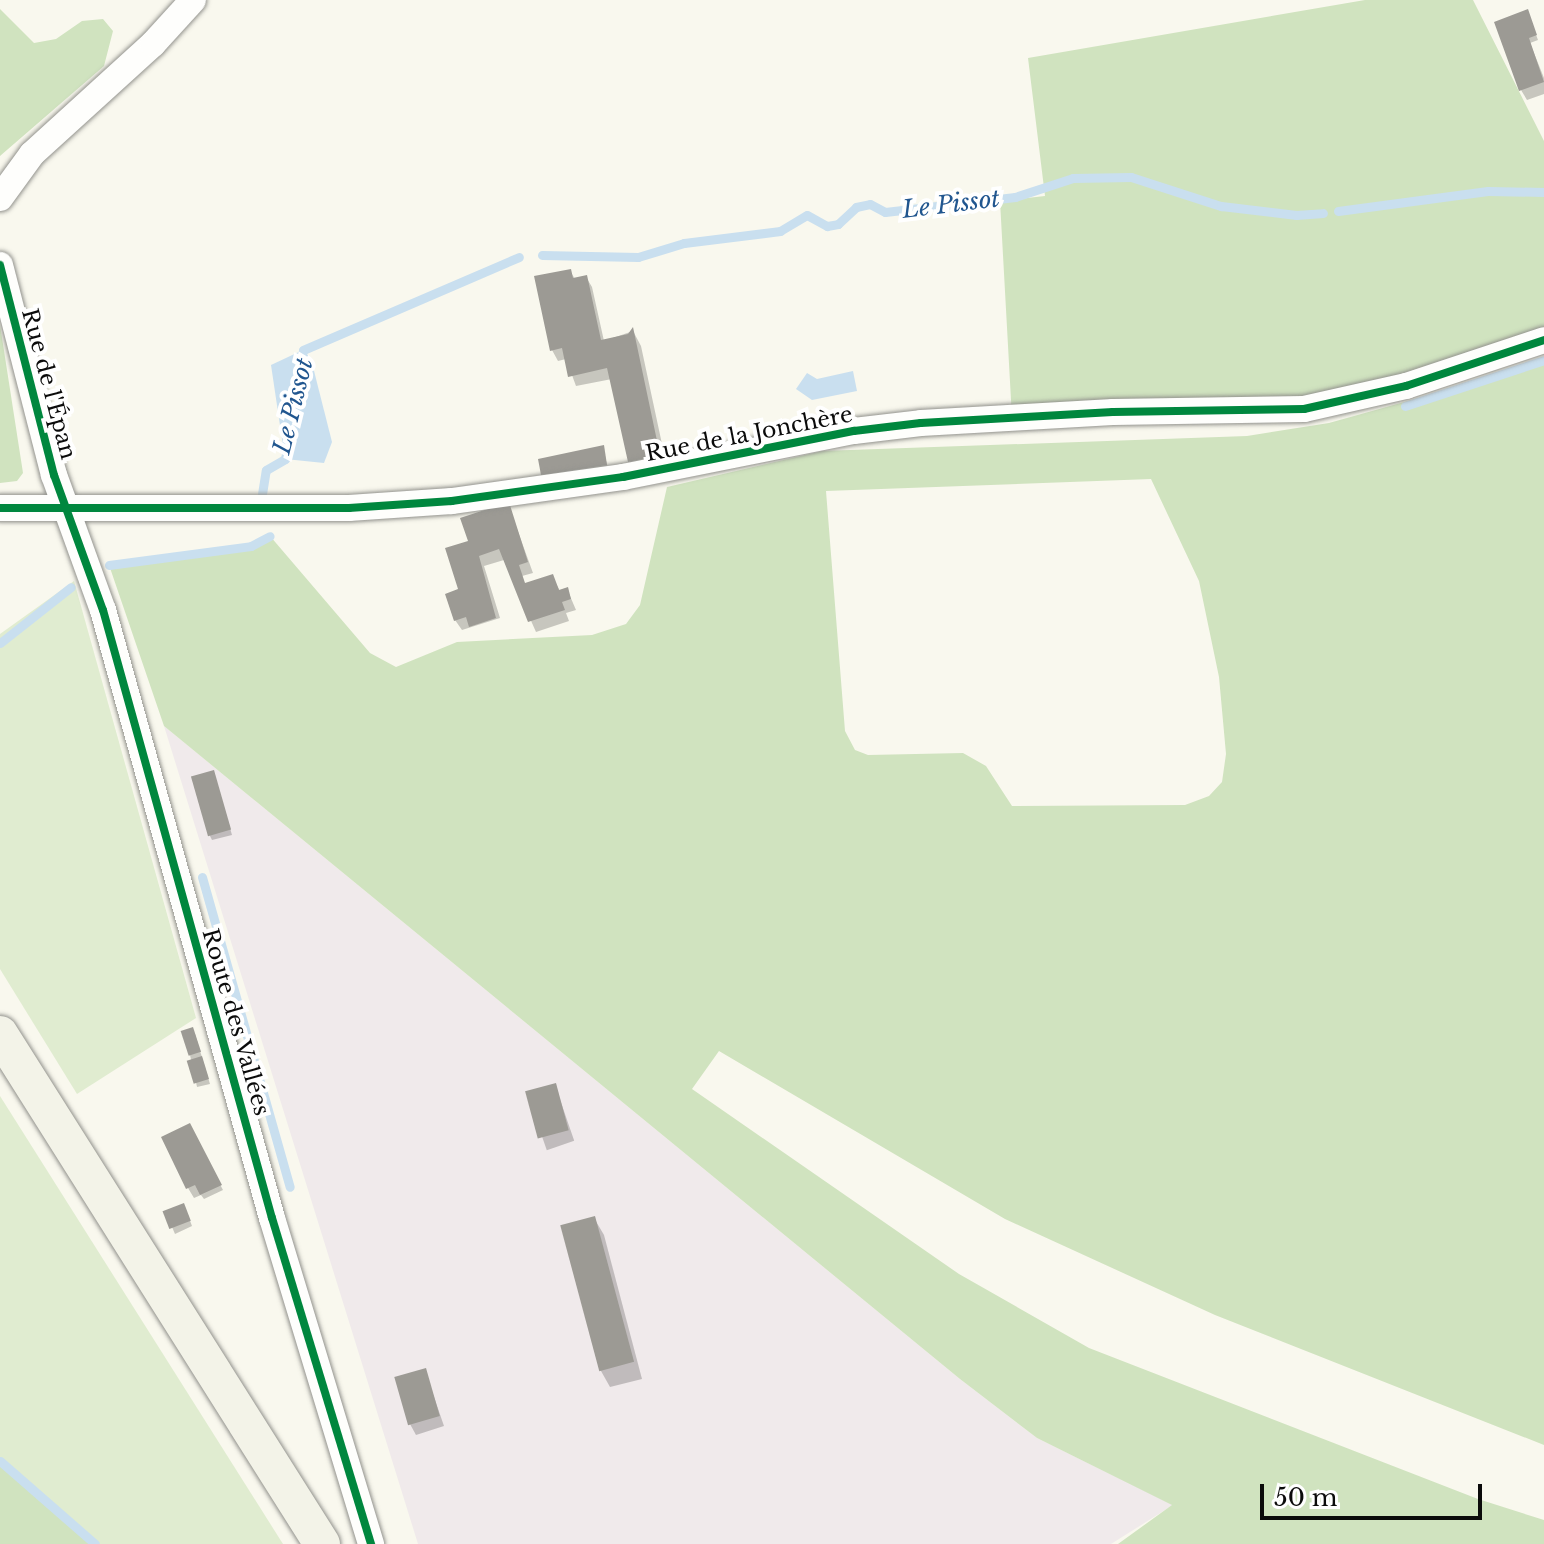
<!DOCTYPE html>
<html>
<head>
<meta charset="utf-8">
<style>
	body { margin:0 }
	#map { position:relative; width:1544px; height:1544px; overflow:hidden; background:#f9f8ee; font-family:"Libre Baskerville",serif }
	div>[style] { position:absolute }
	.industrial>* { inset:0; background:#f0eaeb }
	.green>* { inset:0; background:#e0ecd0 }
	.forest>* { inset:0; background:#d0e3bf }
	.water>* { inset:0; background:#c9dfef }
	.shadow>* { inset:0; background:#0003; transform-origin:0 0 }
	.stream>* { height:9px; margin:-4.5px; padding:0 4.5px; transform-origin:4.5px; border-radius:4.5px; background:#c9dfef }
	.building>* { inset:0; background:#9c9a94; transform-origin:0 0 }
	.roads { filter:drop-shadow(0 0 2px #92928d) drop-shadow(0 0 2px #92928d) }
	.minor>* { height:26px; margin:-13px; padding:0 13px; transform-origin:13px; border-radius:13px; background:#fefefc }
	.secondary>* { height:36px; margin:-18px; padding:0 18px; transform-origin:18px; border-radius:18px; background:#f3f3e8 }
	.cycleway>* { height:8px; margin:-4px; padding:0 4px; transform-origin:4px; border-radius:4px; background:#00873e }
	span { translate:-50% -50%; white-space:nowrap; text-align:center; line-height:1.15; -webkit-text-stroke:8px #fff; paint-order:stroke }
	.street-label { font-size:22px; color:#0b0b0b }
	.water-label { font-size:24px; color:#21568f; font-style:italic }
	.scale { position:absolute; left:1260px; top:1484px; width:222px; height:36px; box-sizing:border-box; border:4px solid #0b0b0b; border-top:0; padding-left:10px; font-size:24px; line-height:28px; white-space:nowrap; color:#0b0b0b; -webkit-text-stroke:6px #fff; paint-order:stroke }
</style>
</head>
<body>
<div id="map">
	<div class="industrial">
		<div style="clip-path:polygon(164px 726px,960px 1379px,1037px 1438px,1173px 1505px,1111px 1544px,418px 1544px)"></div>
	</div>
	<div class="green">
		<div style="clip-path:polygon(74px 581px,196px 1018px,77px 1094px,0 969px,0 634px)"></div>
		<div style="clip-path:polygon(0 1096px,283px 1544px,95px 1544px,0 1461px)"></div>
	</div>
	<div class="forest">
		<div style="clip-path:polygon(1365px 0,1473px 0,1544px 141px,1544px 340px,1252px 412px,1012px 418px,1000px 201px,1045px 196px,1028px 58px)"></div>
		<div style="clip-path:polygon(0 9px,34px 43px,56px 39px,82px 21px,103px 19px,113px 31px,104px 66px,0 156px)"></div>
		<div style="clip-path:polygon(0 325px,23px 473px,17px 481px,0 483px)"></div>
		<div style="clip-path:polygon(evenodd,1544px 363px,1544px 1445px,1215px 1315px,1005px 1219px,719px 1051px,692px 1089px,959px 1274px,1089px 1348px,1478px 1499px,1544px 1520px,1544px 1544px,1118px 1544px,1172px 1505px,1037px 1438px,960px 1379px,164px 726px,109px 565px,251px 546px,270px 536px,370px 653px,396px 667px,457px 642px,592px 635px,626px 624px,640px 605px,667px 487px,822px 451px,1247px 436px,1329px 423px,1544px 363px,1151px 479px,1199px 581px,1219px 677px,1226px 754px,1222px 782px,1209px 796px,1185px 805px,1012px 806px,986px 766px,963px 753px,868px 755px,855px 750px,845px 731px,826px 491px,1151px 479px)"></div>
		<div style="clip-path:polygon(0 1461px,95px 1544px,0 1544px)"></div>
	</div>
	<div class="water">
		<div style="clip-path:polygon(303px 350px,311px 359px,332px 442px,324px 463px,285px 459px,271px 365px)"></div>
		<div style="clip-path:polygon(853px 371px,857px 391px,812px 400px,796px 389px,807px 373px,817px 379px)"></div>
	</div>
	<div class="shadow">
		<div style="clip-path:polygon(1529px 16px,1538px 40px,1530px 43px,1544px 78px,1544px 94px,1527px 100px,1521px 90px)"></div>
		<div style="clip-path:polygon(570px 271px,575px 279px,586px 277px,592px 287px,604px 341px,633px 331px,641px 346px,668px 472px,639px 478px,630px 462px,612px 379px,576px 386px,566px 359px,558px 361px,552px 350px)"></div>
		<div style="clip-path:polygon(603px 447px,608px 469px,546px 479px,543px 474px)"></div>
		<div style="clip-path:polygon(508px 504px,533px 573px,522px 576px,525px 585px,552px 576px,560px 591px,567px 589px,576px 610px,566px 613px,569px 621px,536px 632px,504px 560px,484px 566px,500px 618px,462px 630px,455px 620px,470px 542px)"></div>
		<div style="clip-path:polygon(215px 777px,232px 835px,212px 840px,210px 836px)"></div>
		<div style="clip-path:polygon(195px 1034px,210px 1084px,197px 1087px,190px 1055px)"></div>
		<div style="left:555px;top:1085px;width:59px;height:29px;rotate:71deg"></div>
		<div style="clip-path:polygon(189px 1126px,223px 1190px,204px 1199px,201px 1195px,194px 1198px,188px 1188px)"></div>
		<div style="clip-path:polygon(186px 1210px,192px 1226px,175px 1234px,166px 1213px)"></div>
		<div style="clip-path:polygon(594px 1218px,604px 1235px,642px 1379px,610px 1387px,601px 1371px,563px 1227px)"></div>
		<div style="clip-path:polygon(425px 1371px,444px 1426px,416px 1435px,410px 1424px)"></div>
	</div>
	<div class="stream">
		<div style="left:1338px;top:211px;width:151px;rotate:-7.6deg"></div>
		<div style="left:1488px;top:191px;width:56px;rotate:1deg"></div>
		<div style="left:542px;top:255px;width:96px;rotate:1.2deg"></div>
		<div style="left:638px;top:257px;width:48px;rotate:-16.9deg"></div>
		<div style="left:684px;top:243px;width:97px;rotate:-7.1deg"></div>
		<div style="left:780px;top:231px;width:31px;rotate:-31deg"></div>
		<div style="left:807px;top:215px;width:23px;rotate:29deg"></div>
		<div style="left:827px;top:226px;width:11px;rotate:-10deg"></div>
		<div style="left:838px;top:224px;width:25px;rotate:-43deg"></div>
		<div style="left:856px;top:207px;width:14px;rotate:-12deg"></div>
		<div style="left:870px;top:204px;width:17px;rotate:28deg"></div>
		<div style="left:885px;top:212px;width:131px;rotate:-6.6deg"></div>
		<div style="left:1015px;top:197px;width:61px;rotate:-18.1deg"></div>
		<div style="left:1073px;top:178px;width:58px;rotate:-1deg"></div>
		<div style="left:1131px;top:177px;width:95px;rotate:17.9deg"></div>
		<div style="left:1221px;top:206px;width:76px;rotate:6.8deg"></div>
		<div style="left:1296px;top:215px;width:27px;rotate:-4deg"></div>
		<div style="left:301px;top:359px;width:9px;rotate:-77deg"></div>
		<div style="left:303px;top:350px;width:235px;rotate:-23.3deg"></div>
		<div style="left:1405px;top:406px;width:146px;rotate:-18.3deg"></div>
		<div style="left:262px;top:494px;width:24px;rotate:-81deg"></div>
		<div style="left:266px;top:470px;width:22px;rotate:-30deg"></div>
		<div style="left:285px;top:459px;width:10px;rotate:-79deg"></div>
		<div style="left:109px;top:565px;width:143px;rotate:-7.6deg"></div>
		<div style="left:251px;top:546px;width:21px;rotate:-28deg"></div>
		<div style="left:0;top:643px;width:90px;rotate:-38.3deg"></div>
		<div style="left:202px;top:877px;width:322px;rotate:74.2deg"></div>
		<div style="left:0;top:1461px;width:126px;rotate:41.1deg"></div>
	</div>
	<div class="building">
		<div style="clip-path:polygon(1528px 9px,1537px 35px,1529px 38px,1544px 82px,1519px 91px,1494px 22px)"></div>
		<div style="clip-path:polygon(571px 269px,573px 278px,587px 275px,601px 340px,628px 334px,633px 327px,660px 455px,628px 462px,607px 368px,568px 377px,562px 348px,550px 351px,534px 276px)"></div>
		<div style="clip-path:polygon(604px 445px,607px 465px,541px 475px,538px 459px)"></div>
		<div style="clip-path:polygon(509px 502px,528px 562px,519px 565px,525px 583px,553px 574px,559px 590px,568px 587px,571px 599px,562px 602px,565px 610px,528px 622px,499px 549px,479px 556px,496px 618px,469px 627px,466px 617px,454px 621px,445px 594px,458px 589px,445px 548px,468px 541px,460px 518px)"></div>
		<div style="left:214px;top:770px;width:62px;height:24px;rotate:74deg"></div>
		<div style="left:193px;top:1027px;width:26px;height:13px;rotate:72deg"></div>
		<div style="left:202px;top:1056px;width:24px;height:16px;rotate:73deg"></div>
		<div style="left:556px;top:1083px;width:49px;height:32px;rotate:75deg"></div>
		<div style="clip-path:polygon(190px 1123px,222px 1185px,200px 1195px,195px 1185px,186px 1189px,161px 1137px)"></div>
		<div style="left:184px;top:1203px;width:19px;height:23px;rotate:69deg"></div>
		<div style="left:595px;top:1216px;width:151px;height:36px;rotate:75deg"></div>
		<div style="left:426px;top:1368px;width:50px;height:33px;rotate:74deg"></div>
	</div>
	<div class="roads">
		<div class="minor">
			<div style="left:0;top:198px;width:54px;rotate:-54deg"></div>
			<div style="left:32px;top:154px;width:164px;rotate:-42.3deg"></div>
			<div style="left:153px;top:44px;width:59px;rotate:-47.7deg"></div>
			<div style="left:0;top:265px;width:217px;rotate:75.6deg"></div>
			<div style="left:54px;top:475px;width:144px;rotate:70.1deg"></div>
			<div style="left:103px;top:610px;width:631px;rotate:74.47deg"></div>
			<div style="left:272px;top:1218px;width:341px;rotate:73.1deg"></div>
			<div style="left:0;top:508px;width:349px"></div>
			<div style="left:349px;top:508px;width:103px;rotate:-3.9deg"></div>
			<div style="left:452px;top:501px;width:173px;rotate:-8deg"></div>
			<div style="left:623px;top:477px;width:236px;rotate:-11.3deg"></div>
			<div style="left:854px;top:431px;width:67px;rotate:-6.8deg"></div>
			<div style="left:921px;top:423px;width:192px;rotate:-3.3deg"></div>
			<div style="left:1113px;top:412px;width:191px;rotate:-0.9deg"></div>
			<div style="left:1304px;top:409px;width:105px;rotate:-12.7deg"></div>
			<div style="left:1406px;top:386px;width:145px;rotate:-18.4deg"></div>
		</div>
		<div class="secondary">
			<div style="left:0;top:1034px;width:603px;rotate:57.73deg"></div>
		</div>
	</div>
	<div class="cycleway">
		<div style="left:0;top:265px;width:217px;rotate:75.6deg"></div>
		<div style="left:54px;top:475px;width:144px;rotate:70.1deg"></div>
		<div style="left:103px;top:610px;width:631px;rotate:74.47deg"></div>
		<div style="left:272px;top:1218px;width:341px;rotate:73.1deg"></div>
		<div style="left:0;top:508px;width:349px"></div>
		<div style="left:349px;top:508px;width:103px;rotate:-3.9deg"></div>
		<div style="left:452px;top:501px;width:173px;rotate:-8deg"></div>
		<div style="left:623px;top:477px;width:236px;rotate:-11.3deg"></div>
		<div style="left:854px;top:431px;width:67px;rotate:-6.8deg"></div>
		<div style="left:921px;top:423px;width:192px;rotate:-3.3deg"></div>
		<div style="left:1113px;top:412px;width:191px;rotate:-0.9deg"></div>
		<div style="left:1304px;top:409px;width:105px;rotate:-12.7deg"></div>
		<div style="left:1406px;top:386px;width:145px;rotate:-18.4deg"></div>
	</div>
	<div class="street-label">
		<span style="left:49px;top:384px;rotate:75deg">Rue de l'Épan</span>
		<span style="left:749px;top:434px;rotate:-11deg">Rue de la Jonchère</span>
		<span style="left:236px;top:1022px;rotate:74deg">Route des Vallées</span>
	</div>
	<div class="water-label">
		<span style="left:951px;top:204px;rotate:-7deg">Le Pissot</span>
		<span style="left:293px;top:406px;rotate:-76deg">Le Pissot</span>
	</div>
	<div class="scale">50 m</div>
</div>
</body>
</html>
